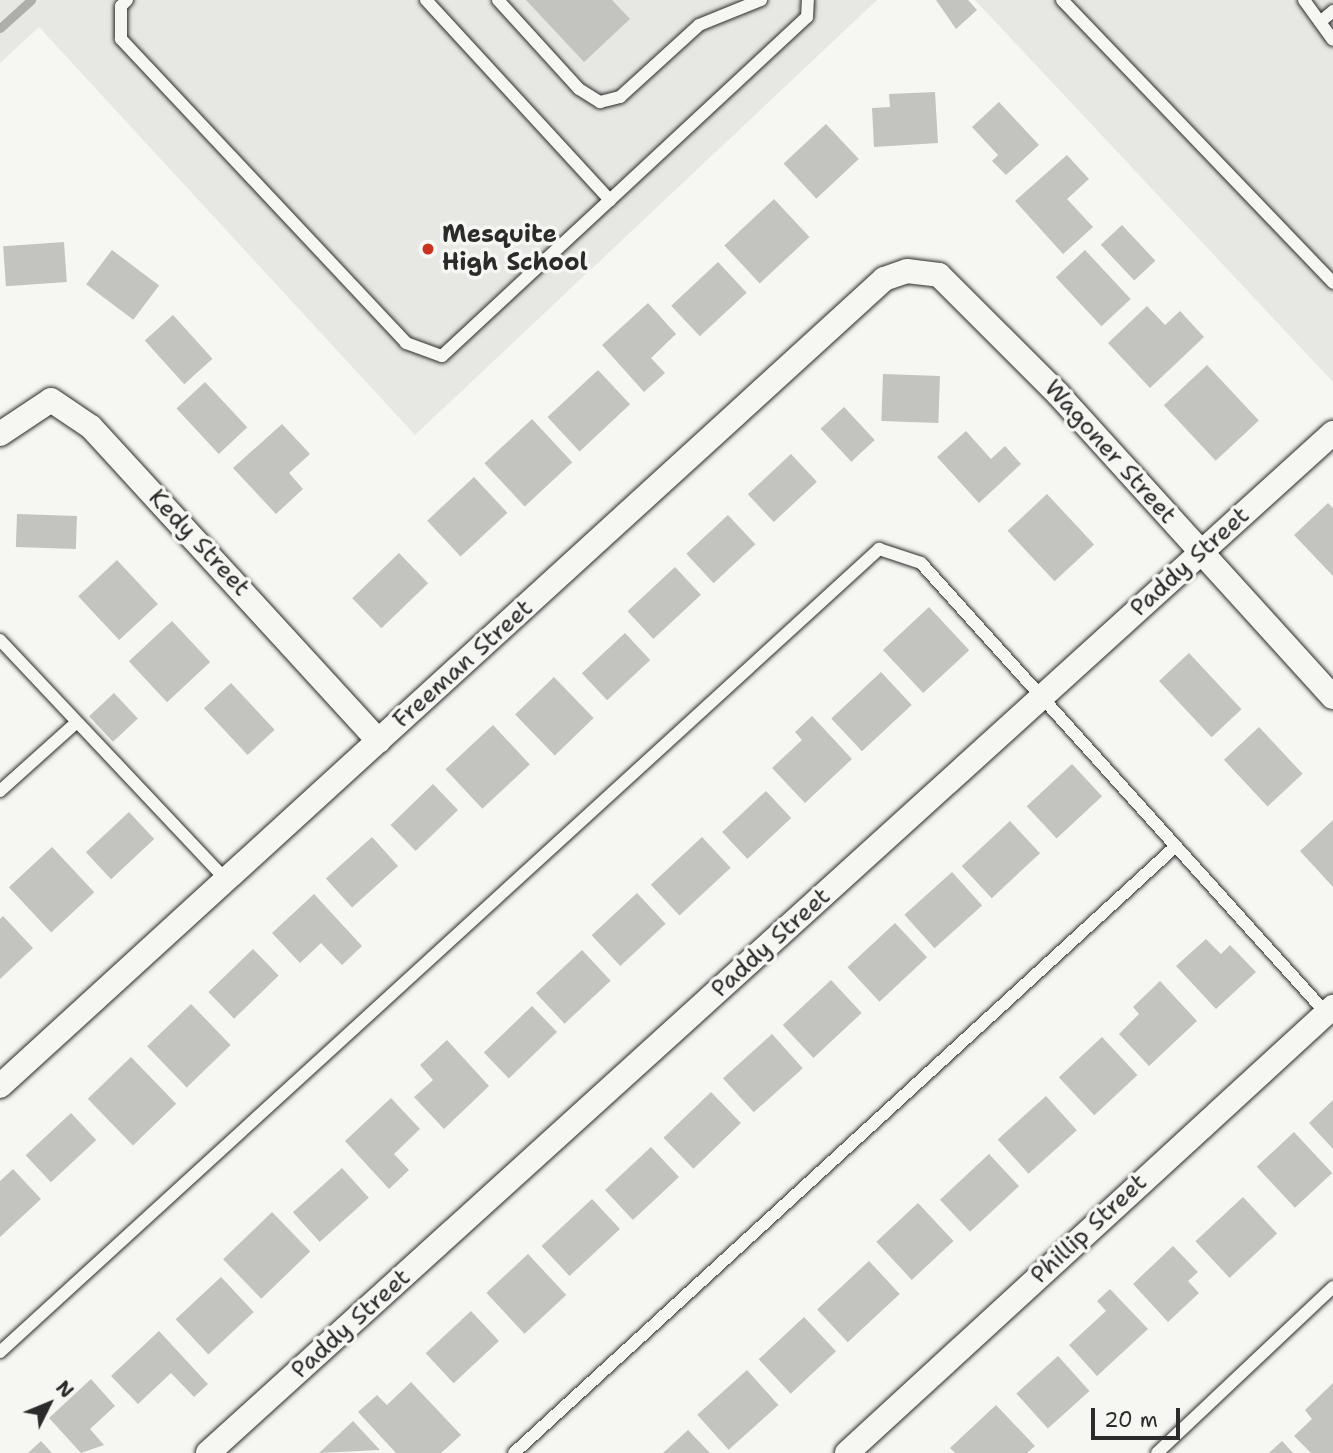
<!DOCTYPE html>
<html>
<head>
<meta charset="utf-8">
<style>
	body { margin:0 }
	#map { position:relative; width:1333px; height:1453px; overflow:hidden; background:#f6f6f2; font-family:"Shantell Sans",sans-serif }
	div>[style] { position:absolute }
	.built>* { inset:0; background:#e7e7e3 }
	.stream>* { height:9px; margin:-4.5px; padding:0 4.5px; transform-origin:4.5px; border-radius:4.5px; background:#aeaeab }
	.building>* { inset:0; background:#c3c3c0; transform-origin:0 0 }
	.roads { filter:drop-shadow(0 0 2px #2b2b2b) drop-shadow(0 0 2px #2b2b2b) }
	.lane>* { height:12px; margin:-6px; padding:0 6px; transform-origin:6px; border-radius:6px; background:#f6f6f2 }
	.street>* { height:24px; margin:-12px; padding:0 12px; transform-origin:12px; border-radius:12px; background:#f6f6f2 }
	.dots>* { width:19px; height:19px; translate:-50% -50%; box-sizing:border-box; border:4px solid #f6f6f2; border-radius:50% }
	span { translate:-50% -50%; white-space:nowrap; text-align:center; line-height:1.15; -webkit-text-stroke:7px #f6f6f2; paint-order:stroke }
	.poi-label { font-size:24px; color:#2b2b2b; font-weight:700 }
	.left { translate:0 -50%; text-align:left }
	.street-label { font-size:24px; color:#2b2b2b }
	.north { position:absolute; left:14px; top:1369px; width:70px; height:70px; -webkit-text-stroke:5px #f6f6f2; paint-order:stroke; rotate:47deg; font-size:19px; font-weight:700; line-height:28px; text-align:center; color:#2b2b2b }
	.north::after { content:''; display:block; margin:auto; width:24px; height:32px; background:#2b2b2b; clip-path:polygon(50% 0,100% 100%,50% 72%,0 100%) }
	.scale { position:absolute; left:1091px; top:1408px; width:89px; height:32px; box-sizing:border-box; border:4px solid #2b2b2b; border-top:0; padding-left:9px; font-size:21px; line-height:24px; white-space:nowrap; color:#2b2b2b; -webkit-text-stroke:5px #f6f6f2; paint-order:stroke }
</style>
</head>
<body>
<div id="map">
	<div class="built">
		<div style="clip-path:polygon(0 0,877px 0,415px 435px,39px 27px,0 63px)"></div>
		<div style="clip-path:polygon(975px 0,1333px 0,1333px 383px,1333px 382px)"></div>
	</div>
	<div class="stream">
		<div style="left:0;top:28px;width:42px;rotate:-42.1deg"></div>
	</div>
	<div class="building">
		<div style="clip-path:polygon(526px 0,612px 0,630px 19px,584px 62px)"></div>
		<div style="clip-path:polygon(936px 0,968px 0,977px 10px,956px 29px)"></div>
		<div style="clip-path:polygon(935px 92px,938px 143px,874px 147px,872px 108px,890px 107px,889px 94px)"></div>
		<div style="clip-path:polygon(999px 102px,1039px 145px,1006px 175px,992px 161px,998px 155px,972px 127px)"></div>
		<div style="left:826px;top:124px;width:48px;height:58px;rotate:47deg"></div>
		<div style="clip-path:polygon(1067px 155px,1089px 179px,1067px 199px,1093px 227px,1063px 254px,1015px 201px)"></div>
		<div style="left:774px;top:199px;width:52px;height:68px;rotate:47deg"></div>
		<div style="left:1122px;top:225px;width:49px;height:29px;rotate:47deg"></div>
		<div style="left:64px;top:242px;width:40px;height:61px;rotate:86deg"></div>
		<div style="left:112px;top:250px;width:59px;height:43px;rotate:37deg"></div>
		<div style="left:1085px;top:250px;width:67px;height:40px;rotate:47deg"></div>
		<div style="left:718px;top:262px;width:42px;height:64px;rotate:47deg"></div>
		<div style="clip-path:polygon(648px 303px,676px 334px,651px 358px,665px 373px,644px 392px,602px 345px)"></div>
		<div style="clip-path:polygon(1147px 306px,1165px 325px,1180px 311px,1204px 337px,1150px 388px,1108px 343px)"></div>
		<div style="left:173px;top:315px;width:59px;height:38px;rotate:48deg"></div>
		<div style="left:1207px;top:365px;width:76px;height:59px;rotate:47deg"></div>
		<div style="left:598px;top:370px;width:47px;height:69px;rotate:47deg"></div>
		<div style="left:883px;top:374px;width:57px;height:47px;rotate:2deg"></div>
		<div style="left:205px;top:382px;width:62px;height:39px;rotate:47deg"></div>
		<div style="left:844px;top:407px;width:45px;height:32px;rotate:47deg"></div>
		<div style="left:532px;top:419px;width:59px;height:65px;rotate:47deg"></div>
		<div style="clip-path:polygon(282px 424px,310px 454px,289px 473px,303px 489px,276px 514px,233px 468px)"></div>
		<div style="clip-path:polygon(966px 431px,991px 459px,1005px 446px,1021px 464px,979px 503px,937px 457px)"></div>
		<div style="left:791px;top:454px;width:38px;height:59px;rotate:47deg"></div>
		<div style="left:474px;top:477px;width:49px;height:64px;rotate:47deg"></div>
		<div style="left:1047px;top:494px;width:69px;height:54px;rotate:47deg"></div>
		<div style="clip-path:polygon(1328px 503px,1333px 508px,1333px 576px,1294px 535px)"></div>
		<div style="left:17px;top:514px;width:60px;height:33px;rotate:2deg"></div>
		<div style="left:728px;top:515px;width:40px;height:57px;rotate:47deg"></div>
		<div style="left:399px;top:553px;width:42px;height:65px;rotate:46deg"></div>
		<div style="left:117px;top:560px;width:60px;height:53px;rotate:47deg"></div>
		<div style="left:675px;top:567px;width:38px;height:65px;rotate:47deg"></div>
		<div style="left:929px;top:607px;width:59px;height:63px;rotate:47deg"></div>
		<div style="left:172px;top:621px;width:56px;height:59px;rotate:47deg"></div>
		<div style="left:625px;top:633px;width:37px;height:59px;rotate:47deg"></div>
		<div style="left:1189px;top:653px;width:77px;height:41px;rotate:47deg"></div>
		<div style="left:881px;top:672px;width:45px;height:68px;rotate:47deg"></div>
		<div style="left:554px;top:677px;width:57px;height:54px;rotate:46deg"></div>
		<div style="left:231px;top:683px;width:64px;height:37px;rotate:47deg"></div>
		<div style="left:114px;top:693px;width:35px;height:34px;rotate:47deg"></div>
		<div style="clip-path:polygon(812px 716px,852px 759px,805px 803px,772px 768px,802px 740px,795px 732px)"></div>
		<div style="left:493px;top:725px;width:54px;height:65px;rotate:47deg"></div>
		<div style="left:1259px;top:727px;width:64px;height:48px;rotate:47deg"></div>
		<div style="left:1072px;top:764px;width:44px;height:62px;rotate:47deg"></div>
		<div style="left:433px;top:784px;width:36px;height:59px;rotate:46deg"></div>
		<div style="left:766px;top:791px;width:37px;height:60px;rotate:47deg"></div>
		<div style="left:129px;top:812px;width:37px;height:59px;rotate:47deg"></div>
		<div style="clip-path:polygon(1333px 820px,1333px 887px,1300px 851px)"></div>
		<div style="left:1010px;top:821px;width:44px;height:66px;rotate:47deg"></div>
		<div style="left:372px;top:837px;width:39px;height:62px;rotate:48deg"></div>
		<div style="left:702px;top:837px;width:42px;height:70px;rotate:47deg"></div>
		<div style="left:52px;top:847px;width:62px;height:59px;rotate:47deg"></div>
		<div style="left:952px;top:872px;width:45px;height:64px;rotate:48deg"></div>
		<div style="left:637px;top:893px;width:42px;height:62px;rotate:47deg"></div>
		<div style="clip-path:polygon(314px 894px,362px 946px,342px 965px,321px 943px,300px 963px,272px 933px)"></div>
		<div style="clip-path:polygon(3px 916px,33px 948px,0 979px,0 919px)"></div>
		<div style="left:895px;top:923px;width:47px;height:65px;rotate:47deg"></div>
		<div style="clip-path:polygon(1206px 939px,1221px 954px,1230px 945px,1256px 972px,1216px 1009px,1176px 966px)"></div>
		<div style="left:253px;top:949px;width:37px;height:62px;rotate:46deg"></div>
		<div style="left:582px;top:950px;width:42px;height:63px;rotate:47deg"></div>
		<div style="left:831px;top:980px;width:45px;height:66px;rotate:47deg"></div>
		<div style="clip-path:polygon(1160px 981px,1197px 1021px,1149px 1066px,1119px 1034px,1139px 1014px,1133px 1007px)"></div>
		<div style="left:191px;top:1004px;width:57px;height:61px;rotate:46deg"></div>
		<div style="left:532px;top:1006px;width:36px;height:67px;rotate:46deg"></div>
		<div style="left:772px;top:1034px;width:46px;height:66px;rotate:48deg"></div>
		<div style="left:1102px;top:1037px;width:52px;height:59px;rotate:47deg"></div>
		<div style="clip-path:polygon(447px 1040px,489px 1086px,444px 1129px,414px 1097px,433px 1080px,420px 1065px)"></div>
		<div style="left:131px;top:1057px;width:65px;height:60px;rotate:46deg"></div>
		<div style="left:711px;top:1092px;width:43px;height:66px;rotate:46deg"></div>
		<div style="left:1046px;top:1096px;width:46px;height:65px;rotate:48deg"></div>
		<div style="clip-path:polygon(391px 1098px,420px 1129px,394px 1154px,409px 1170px,389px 1189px,345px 1141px)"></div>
		<div style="clip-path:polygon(1333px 1100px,1333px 1149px,1309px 1123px)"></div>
		<div style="left:71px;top:1113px;width:37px;height:62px;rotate:47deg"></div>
		<div style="left:1294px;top:1132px;width:56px;height:51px;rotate:47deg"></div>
		<div style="left:651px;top:1147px;width:41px;height:63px;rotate:47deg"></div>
		<div style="left:989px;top:1154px;width:44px;height:67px;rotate:47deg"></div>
		<div style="left:342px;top:1168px;width:40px;height:66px;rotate:48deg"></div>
		<div style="clip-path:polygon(13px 1169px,41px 1199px,0 1237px,0 1181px)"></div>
		<div style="left:1243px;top:1197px;width:50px;height:65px;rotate:47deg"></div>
		<div style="left:592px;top:1199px;width:41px;height:69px;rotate:47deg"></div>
		<div style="left:918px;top:1203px;width:52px;height:57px;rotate:47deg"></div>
		<div style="left:272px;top:1212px;width:55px;height:68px;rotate:46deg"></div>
		<div style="clip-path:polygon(1173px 1246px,1198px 1272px,1188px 1281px,1199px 1293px,1168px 1322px,1133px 1284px)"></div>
		<div style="left:528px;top:1254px;width:56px;height:57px;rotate:47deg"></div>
		<div style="left:869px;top:1261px;width:45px;height:71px;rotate:47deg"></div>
		<div style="left:221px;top:1277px;width:48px;height:62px;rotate:47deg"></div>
		<div style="clip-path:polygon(1110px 1289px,1148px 1329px,1097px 1376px,1069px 1345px,1106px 1311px,1097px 1301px)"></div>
		<div style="left:471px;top:1311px;width:41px;height:62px;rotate:47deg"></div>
		<div style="left:804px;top:1317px;width:47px;height:62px;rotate:47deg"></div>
		<div style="clip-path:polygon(159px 1331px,208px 1384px,194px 1397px,171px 1373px,138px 1404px,111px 1376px)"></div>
		<div style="left:1058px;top:1356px;width:47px;height:56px;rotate:48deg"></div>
		<div style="left:747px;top:1370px;width:47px;height:67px;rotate:48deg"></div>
		<div style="clip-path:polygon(91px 1379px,115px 1406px,90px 1429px,104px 1445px,81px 1453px,49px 1418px)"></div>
		<div style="clip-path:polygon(411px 1382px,461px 1435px,441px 1453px,396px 1453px,358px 1412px,377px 1395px,387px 1405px)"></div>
		<div style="clip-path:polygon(1333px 1383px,1333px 1453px,1311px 1453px,1294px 1436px,1312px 1419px,1305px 1410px)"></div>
		<div style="clip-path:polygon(996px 1405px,1035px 1446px,1027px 1453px,955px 1453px,950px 1448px)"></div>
		<div style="clip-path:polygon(353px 1421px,380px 1450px,319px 1453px)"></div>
		<div style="clip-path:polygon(688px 1430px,710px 1453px,663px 1453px)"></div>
		<div style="clip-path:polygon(41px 1441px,52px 1453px,28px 1453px)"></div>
		<div style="clip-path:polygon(1282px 1441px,1293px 1453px,1269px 1453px)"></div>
	</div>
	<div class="roads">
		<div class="lane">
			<div style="left:127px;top:0;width:8px;rotate:135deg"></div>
			<div style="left:121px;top:6px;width:33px;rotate:90deg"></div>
			<div style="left:121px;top:39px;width:417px;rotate:46.8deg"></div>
			<div style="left:406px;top:343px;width:38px;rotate:20deg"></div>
			<div style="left:442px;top:356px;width:498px;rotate:-42.9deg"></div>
			<div style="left:807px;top:17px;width:17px;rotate:-87deg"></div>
			<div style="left:426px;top:0;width:272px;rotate:47.4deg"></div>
			<div style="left:498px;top:0;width:120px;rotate:47.7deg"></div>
			<div style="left:579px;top:89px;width:25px;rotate:32deg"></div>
			<div style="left:600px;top:102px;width:21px;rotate:-14deg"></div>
			<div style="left:620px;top:97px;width:107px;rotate:-42.3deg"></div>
			<div style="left:699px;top:25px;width:67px;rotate:-22deg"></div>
			<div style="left:1062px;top:0;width:392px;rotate:46.2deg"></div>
			<div style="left:1304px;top:0;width:49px;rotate:54.1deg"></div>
			<div style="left:1320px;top:22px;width:17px;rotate:-40deg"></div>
			<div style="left:0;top:640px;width:330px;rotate:46.7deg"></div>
			<div style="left:0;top:791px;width:103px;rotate:-41.9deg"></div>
			<div style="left:0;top:1352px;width:1191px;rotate:-42.41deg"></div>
			<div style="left:879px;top:549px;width:44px;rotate:18.4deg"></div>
			<div style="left:921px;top:563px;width:605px;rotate:48.01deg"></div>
			<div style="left:514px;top:1453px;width:898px;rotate:-42.52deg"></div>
			<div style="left:1157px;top:1453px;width:242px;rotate:-43.3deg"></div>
		</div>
		<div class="street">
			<div style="left:0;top:434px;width:61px;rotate:-33.7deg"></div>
			<div style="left:51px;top:400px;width:48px;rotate:34deg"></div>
			<div style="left:91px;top:427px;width:426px;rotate:47.5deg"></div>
			<div style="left:0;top:1086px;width:1197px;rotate:-42.39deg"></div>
			<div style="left:884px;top:279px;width:24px;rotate:-19deg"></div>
			<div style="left:907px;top:271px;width:32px;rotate:7deg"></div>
			<div style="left:939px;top:275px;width:168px;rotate:45deg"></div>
			<div style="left:1058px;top:394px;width:409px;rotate:47.8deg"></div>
			<div style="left:208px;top:1453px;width:1519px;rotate:-42.2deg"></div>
			<div style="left:847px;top:1453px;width:660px;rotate:-42.54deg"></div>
		</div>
	</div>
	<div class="dots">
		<div style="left:428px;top:249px;background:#c8321e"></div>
	</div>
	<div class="poi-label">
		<span class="left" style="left:442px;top:249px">Mesquite<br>High School</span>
	</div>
	<div class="street-label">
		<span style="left:1110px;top:452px;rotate:48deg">Wagoner Street</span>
		<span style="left:199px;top:543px;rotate:47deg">Kedy Street</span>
		<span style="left:1190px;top:562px;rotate:-42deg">Paddy Street</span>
		<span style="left:463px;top:664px;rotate:-42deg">Freeman Street</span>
		<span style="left:771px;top:943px;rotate:-42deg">Paddy Street</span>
		<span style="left:1089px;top:1229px;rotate:-43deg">Phillip Street</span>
		<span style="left:351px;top:1324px;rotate:-42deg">Paddy Street</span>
	</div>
	<div class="north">N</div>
	<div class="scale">20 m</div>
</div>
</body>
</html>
